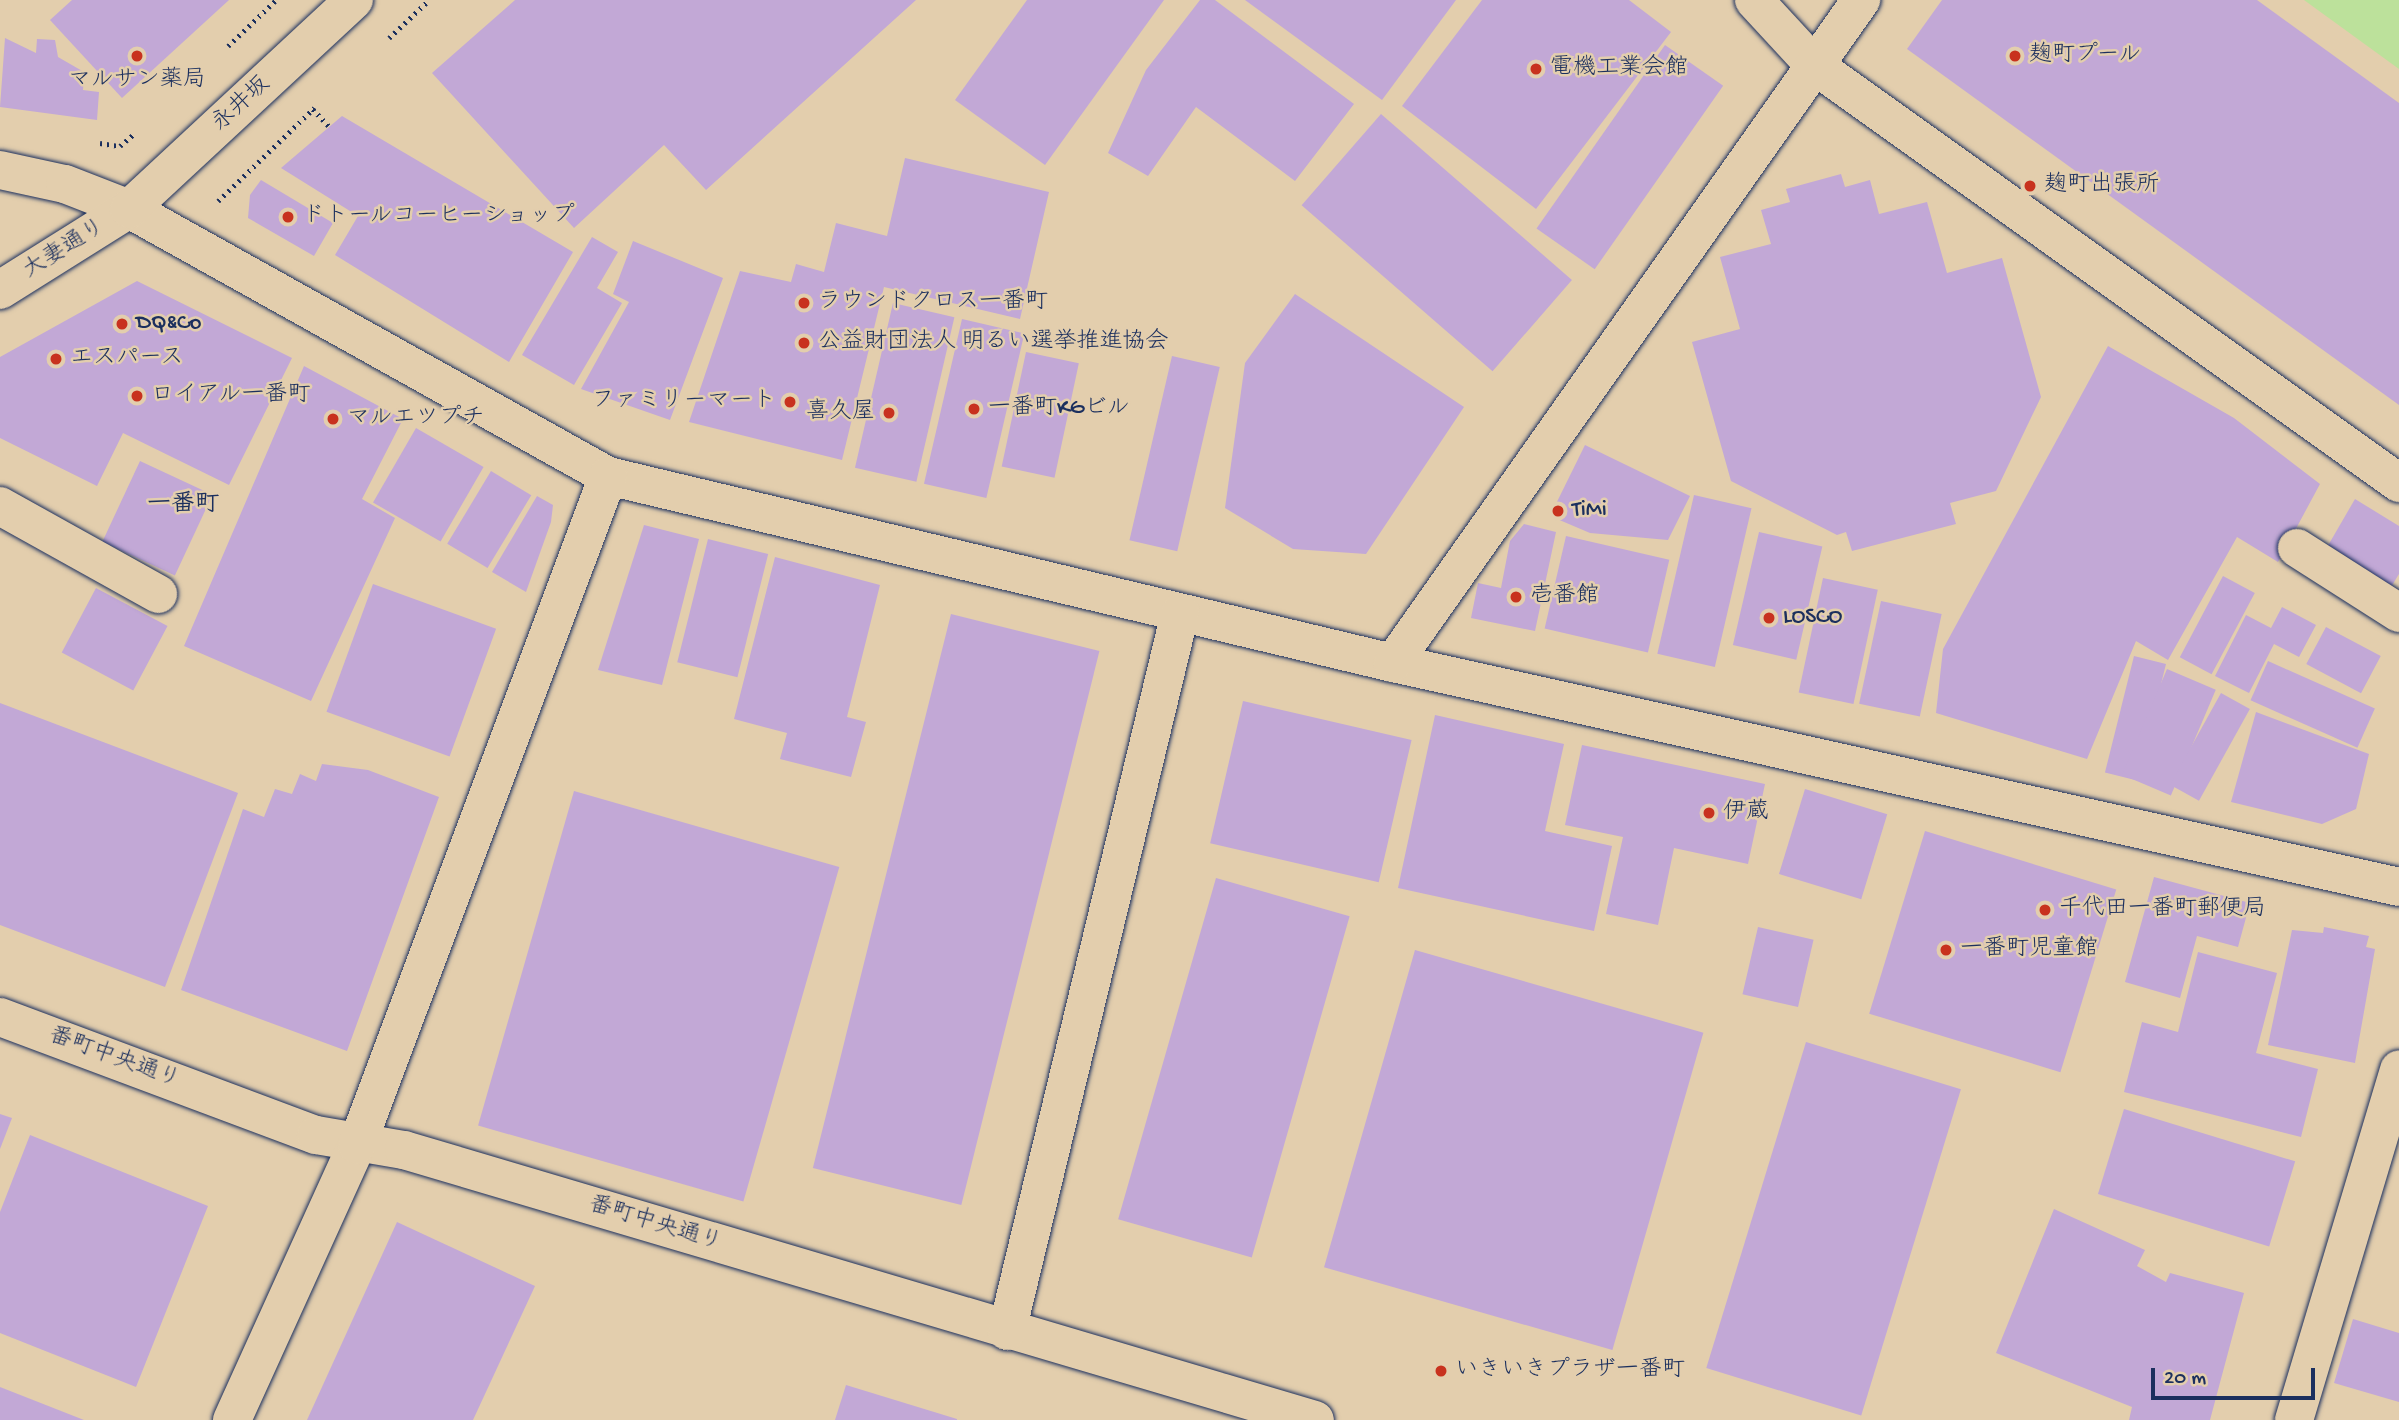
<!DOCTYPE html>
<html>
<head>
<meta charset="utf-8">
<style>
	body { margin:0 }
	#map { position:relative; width:2399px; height:1420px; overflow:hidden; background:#e3cead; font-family:"Gochi Hand","Klee One",sans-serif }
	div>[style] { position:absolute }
	.green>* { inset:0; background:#bce19b }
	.building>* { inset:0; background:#c2a8d6; transform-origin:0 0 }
	.path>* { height:4.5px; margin-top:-2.25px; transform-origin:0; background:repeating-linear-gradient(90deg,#1b2f5e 0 2px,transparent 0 7px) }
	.roads { filter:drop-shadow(0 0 2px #1b2f5e) drop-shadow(0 0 2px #1b2f5e) }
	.minor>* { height:38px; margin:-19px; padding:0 19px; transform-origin:19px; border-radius:19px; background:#e3cead }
	.dots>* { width:19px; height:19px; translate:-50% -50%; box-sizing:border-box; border:4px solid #e3cead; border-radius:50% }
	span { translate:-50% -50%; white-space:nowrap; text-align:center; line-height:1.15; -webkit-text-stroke:5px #e3cead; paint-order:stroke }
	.poi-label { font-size:23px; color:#1b2f5e }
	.left { translate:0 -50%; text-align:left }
	.right { translate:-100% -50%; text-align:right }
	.street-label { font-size:23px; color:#1b2f5e }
	.neighbourhood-label { font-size:24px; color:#1b2f5e; font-weight:700 }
	.scale { position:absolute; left:2151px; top:1368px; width:164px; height:32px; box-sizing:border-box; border:4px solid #1b2f5e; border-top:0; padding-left:9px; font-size:21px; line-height:24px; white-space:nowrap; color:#1b2f5e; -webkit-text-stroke:5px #e3cead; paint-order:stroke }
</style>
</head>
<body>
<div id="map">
	<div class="green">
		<div style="clip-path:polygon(2304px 0,2399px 0,2399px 69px)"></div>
	</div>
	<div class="building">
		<div style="clip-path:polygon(72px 0,229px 0,122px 98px,50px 20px)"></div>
		<div style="clip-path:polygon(515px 0,916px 0,706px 190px,664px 145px,574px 228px,432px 73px)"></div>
		<div style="clip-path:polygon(1027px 0,1164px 0,1045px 165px,955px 100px)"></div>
		<div style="clip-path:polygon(1200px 0,1215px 0,1354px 104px,1295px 181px,1196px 107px,1148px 176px,1108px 153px,1146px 70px)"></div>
		<div style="clip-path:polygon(1245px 0,1456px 0,1382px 100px)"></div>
		<div style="clip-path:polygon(1482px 0,1629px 0,1671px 32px,1536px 209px,1402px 106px)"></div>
		<div style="clip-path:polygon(1942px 0,2257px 0,2399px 103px,2399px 405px,1907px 49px)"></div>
		<div style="clip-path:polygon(5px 38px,36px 53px,37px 39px,55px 40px,58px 57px,84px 72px,83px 90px,99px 92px,97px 120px,0 107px)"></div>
		<div style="left:1665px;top:45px;width:71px;height:224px;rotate:35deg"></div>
		<div style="left:1381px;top:114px;width:253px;height:121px;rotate:41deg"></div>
		<div style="clip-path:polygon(342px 116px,573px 252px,509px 362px,335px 255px,358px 216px,281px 168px)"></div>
		<div style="clip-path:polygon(905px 158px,1049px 192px,1020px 319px,884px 287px,842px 460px,689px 422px,740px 271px,791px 282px,796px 264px,824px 272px,836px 223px,887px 236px)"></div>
		<div style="clip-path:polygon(1841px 174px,1845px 187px,1870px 180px,1879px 214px,1927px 202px,1947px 273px,2002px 258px,2041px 397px,1996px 491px,1950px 503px,1956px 524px,1852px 551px,1846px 532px,1837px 535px,1731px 481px,1692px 342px,1740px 329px,1720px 257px,1771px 244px,1761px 210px,1790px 202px,1786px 189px)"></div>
		<div style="clip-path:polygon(261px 180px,333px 223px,314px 256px,248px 218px,250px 195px)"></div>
		<div style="clip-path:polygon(592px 237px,618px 252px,597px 288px,622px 303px,574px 385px,522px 355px)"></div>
		<div style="clip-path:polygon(633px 241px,723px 278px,670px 420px,581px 389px,629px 302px,613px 294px)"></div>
		<div style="clip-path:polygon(137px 281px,292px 358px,229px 485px,123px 433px,97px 486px,0 438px,0 357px)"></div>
		<div style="clip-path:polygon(1295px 294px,1464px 407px,1366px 554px,1293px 549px,1225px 508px,1245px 363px)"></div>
		<div style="left:893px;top:303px;width:63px;height:169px;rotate:13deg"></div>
		<div style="left:962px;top:319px;width:64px;height:169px;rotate:13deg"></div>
		<div style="clip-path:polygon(2108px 346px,2234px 418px,2320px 484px,2278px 562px,2237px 537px,2168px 660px,2136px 641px,2087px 759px,1936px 713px,1943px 649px)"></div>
		<div style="left:1026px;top:352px;width:54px;height:117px;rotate:12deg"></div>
		<div style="left:1172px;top:356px;width:49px;height:189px;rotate:13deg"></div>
		<div style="clip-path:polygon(304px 366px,403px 419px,362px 499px,395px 518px,311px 701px,184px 646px)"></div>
		<div style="left:416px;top:428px;width:78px;height:86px;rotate:30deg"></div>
		<div style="clip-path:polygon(1585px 445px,1690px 496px,1668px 540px,1590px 533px,1550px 516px)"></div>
		<div style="left:140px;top:461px;width:80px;height:89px;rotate:25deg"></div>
		<div style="left:491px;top:471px;width:47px;height:85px;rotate:31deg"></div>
		<div style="left:1694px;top:495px;width:59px;height:163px;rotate:13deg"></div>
		<div style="clip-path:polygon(537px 496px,553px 505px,551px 522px,526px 592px,492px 572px)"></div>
		<div style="clip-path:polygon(2355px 499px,2399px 526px,2399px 574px,2391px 587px,2326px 549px)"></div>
		<div style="clip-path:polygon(1524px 524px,1556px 532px,1535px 631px,1471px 618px,1478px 583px,1501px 588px,1510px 541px)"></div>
		<div style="clip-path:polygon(644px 525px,699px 539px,662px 685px,598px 670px)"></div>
		<div style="left:1759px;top:532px;width:65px;height:116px;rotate:13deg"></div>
		<div style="left:1566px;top:536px;width:106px;height:95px;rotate:13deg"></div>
		<div style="left:708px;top:539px;width:62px;height:127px;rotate:14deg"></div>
		<div style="clip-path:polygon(775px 557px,880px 585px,847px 717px,866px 722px,851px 777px,780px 759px,787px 733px,734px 719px)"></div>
		<div style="left:2223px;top:576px;width:36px;height:92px;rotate:28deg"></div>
		<div style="left:1823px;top:578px;width:56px;height:117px;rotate:12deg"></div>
		<div style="left:373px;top:584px;width:131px;height:136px;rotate:20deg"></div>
		<div style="left:96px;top:588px;width:81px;height:73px;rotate:28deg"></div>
		<div style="left:1881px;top:601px;width:62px;height:105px;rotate:12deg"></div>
		<div style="clip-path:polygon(2282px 607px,2316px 625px,2299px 657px,2274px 644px,2249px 693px,2215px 676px,2246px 615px,2271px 628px)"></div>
		<div style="left:951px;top:614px;width:153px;height:571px;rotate:14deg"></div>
		<div style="left:2326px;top:627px;width:62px;height:42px;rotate:28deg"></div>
		<div style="left:2134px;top:656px;width:33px;height:120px;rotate:14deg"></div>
		<div style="left:2268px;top:661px;width:117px;height:43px;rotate:24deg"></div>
		<div style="left:2167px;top:669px;width:53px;height:115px;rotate:23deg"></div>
		<div style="left:2221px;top:693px;width:33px;height:105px;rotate:29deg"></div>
		<div style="left:1243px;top:701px;width:173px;height:146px;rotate:13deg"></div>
		<div style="clip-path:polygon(0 703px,238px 793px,165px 987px,0 925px)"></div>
		<div style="clip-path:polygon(2256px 712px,2369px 754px,2356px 809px,2322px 824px,2231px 802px)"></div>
		<div style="clip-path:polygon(1435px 715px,1564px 744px,1545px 831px,1612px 846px,1594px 931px,1398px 888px)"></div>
		<div style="clip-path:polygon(1582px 745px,1765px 784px,1748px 864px,1674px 848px,1658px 925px,1606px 914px,1623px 837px,1565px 825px)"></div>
		<div style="clip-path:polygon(322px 764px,368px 770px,439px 797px,347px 1051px,181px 990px,243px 809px,264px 817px,275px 789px,292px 794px,300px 774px,316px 781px)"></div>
		<div style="left:1805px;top:789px;width:86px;height:89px;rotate:17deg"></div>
		<div style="left:574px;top:791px;width:276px;height:348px;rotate:16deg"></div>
		<div style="left:1925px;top:831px;width:200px;height:191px;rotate:17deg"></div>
		<div style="clip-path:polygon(2154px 877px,2250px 903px,2238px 947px,2197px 936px,2180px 998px,2125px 982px)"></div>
		<div style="left:1216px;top:878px;width:139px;height:355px;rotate:16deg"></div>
		<div style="left:1758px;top:927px;width:57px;height:69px;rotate:13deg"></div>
		<div style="clip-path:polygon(2324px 927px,2369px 936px,2366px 947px,2375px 949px,2355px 1063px,2268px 1045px,2292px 930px,2323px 933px)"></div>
		<div style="left:1415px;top:950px;width:300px;height:330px;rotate:16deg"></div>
		<div style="clip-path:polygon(2198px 952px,2277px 973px,2256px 1053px,2318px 1069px,2301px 1137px,2124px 1092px,2142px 1022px,2178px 1032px)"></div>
		<div style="left:1806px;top:1042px;width:162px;height:341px;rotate:17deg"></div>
		<div style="left:2124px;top:1109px;width:179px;height:89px;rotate:17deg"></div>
		<div style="clip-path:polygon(0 1114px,12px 1118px,0 1149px)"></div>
		<div style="clip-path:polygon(30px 1135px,208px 1206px,136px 1387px,0 1333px,0 1212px)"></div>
		<div style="clip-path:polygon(2054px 1209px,2145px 1250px,2137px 1266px,2166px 1282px,2170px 1273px,2244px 1293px,2210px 1420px,2129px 1420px,2132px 1407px,1996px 1353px)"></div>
		<div style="clip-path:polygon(397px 1222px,535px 1286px,473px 1420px,307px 1420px)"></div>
		<div style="clip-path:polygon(2353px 1319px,2399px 1333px,2399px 1402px,2334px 1383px)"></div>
		<div style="clip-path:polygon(846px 1385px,957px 1419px,957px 1420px,835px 1420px)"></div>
		<div style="clip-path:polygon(0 1387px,84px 1420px,0 1420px)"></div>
	</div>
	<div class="path">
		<div style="left:389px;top:38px;width:55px;rotate:-43.5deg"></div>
		<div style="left:228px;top:46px;width:66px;rotate:-43.8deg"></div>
		<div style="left:313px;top:109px;width:23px;rotate:47deg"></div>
		<div style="left:100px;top:143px;width:20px;rotate:9deg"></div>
		<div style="left:120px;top:146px;width:20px;rotate:-41deg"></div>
		<div style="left:218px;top:201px;width:134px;rotate:-44.1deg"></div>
	</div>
	<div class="roads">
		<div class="minor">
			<div style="left:1754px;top:0;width:88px;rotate:47.3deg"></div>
			<div style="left:1814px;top:65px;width:719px;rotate:35.55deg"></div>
			<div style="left:0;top:170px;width:66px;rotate:12.2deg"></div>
			<div style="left:65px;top:184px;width:69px;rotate:21.3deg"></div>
			<div style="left:129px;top:209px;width:548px;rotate:29.14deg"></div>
			<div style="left:608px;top:476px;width:807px;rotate:13.4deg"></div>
			<div style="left:1393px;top:663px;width:1031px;rotate:12.55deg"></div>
			<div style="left:0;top:290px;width:152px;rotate:-32.1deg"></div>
			<div style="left:129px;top:209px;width:307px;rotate:-42.9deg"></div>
			<div style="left:0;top:506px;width:181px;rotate:29.1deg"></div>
			<div style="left:2297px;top:548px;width:121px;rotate:32.5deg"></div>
			<div style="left:1393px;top:663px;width:812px;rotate:-54.78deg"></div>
			<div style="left:0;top:1017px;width:337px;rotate:20.5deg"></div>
			<div style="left:316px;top:1135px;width:89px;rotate:9.7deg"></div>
			<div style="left:404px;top:1150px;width:950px;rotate:16.51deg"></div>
			<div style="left:1007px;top:1331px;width:739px;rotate:-76.45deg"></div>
			<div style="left:232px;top:1420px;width:302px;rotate:-65.6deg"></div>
			<div style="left:357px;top:1145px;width:715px;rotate:-69.43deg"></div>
			<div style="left:2294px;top:1420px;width:366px;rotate:-73.3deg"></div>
		</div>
	</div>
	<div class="dots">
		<div style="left:137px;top:56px;background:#c8321e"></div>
		<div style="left:2015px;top:56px;background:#c8321e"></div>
		<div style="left:1536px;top:69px;background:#c8321e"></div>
		<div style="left:2030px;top:186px;background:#c8321e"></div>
		<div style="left:288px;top:217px;background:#c8321e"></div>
		<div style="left:804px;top:303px;background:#c8321e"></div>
		<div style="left:122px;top:324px;background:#c8321e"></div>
		<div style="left:804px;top:343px;background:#c8321e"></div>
		<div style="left:56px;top:359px;background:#c8321e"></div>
		<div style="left:137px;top:396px;background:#c8321e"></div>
		<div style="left:790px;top:402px;background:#c8321e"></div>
		<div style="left:974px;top:409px;background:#c8321e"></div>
		<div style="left:889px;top:413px;background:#c8321e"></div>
		<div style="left:333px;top:419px;background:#c8321e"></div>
		<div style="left:1558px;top:511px;background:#c8321e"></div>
		<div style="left:1516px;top:597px;background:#c8321e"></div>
		<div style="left:1769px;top:618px;background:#c8321e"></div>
		<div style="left:1709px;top:813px;background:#c8321e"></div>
		<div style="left:2045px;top:910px;background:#c8321e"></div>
		<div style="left:1946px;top:950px;background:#c8321e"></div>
		<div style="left:1441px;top:1371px;background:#c8321e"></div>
	</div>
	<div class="poi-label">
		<span class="left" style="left:2029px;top:56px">麹町プール</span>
		<span class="left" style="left:1550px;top:69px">電機工業会館</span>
		<span style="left:137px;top:81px">マルサン薬局</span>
		<span class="left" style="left:2044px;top:186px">麹町出張所</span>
		<span class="left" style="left:302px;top:217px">ドトールコーヒーショップ</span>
		<span class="left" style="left:818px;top:303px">ラウンドクロス一番町</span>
		<span class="left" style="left:136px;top:324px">DQ&amp;Co</span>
		<span class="left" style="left:818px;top:343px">公益財団法人 明るい選挙推進協会</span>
		<span class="left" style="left:70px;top:359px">エスパース</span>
		<span class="left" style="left:151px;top:396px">ロイアル一番町</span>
		<span class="right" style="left:776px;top:402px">ファミリーマート</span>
		<span class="left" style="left:988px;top:409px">一番町KGビル</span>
		<span class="right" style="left:875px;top:413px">喜久屋</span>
		<span class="left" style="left:347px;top:419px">マルエツプチ</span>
		<span class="left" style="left:1572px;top:511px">TiMi</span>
		<span class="left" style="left:1530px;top:597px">壱番館</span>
		<span class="left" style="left:1783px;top:618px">LOSCO</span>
		<span class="left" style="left:1723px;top:813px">伊蔵</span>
		<span class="left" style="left:2059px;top:910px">千代田一番町郵便局</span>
		<span class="left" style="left:1960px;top:950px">一番町児童館</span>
		<span class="left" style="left:1455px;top:1371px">いきいきプラザ一番町</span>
	</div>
	<div class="street-label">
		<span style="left:242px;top:105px;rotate:-43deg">永井坂</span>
		<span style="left:65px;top:250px;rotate:-32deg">大妻通り</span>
		<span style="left:114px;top:1059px;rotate:20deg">番町中央通り</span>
		<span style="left:655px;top:1225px;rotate:17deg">番町中央通り</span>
	</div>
	<div class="neighbourhood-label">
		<span style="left:183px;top:506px">一番町</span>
	</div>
	<div class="scale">20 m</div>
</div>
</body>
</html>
